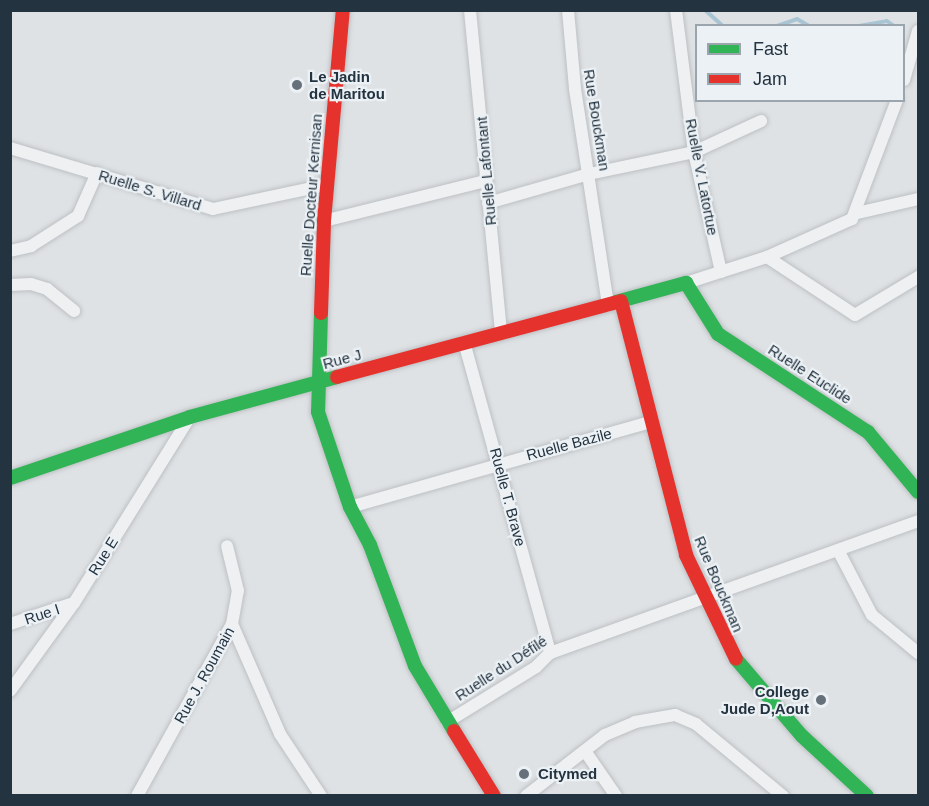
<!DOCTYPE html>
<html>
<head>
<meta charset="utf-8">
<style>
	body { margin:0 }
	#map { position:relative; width:929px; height:806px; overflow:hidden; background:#dfe2e5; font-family:Helvetica,sans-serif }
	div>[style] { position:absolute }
	.stream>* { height:4px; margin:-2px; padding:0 2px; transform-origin:2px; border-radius:2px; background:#a9c5d4 }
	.roads { filter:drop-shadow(0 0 2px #bdc0c3) drop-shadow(0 0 2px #bdc0c3) }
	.street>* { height:12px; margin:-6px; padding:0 6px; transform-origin:6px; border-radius:6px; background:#eef0f2 }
	.fast>* { height:14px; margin:-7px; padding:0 7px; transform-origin:7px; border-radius:7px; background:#30b455 }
	.jam>* { height:14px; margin:-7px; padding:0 7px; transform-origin:7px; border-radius:7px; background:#e5322d }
	.dots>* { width:16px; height:16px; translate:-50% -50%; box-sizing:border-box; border:3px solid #ebf1f5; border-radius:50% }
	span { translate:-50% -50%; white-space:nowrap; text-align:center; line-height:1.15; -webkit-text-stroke:4.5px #ebf1f5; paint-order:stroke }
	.poi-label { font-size:15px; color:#243340; font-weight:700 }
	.left { translate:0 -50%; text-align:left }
	.right { translate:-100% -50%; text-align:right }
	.street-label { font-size:15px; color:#243340 }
	.frame { position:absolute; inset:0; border:12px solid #243340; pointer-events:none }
	.legend { position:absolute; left:695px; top:24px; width:210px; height:78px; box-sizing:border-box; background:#ebf1f5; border:2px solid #9ba5ad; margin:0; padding:8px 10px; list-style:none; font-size:18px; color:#243340 }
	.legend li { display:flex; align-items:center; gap:12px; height:30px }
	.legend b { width:30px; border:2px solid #9ba5ad }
</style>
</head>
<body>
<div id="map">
	<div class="stream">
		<div style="left:705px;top:10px;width:24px;rotate:42deg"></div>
		<div style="left:777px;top:26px;width:21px;rotate:-19deg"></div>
		<div style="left:797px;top:19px;width:14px;rotate:30deg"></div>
		<div style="left:829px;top:26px;width:8px"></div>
		<div style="left:859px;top:26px;width:28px;rotate:-10deg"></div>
		<div style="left:887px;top:21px;width:9px;rotate:36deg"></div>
	</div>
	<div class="roads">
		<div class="street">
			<div style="left:470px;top:10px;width:323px;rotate:84.5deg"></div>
			<div style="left:568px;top:10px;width:79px;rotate:84.9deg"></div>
			<div style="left:575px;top:89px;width:219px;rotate:81.3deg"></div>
			<div style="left:676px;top:10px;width:143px;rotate:82.8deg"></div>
			<div style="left:694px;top:152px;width:123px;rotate:77.3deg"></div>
			<div style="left:904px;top:80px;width:51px;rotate:-74.1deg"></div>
			<div style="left:10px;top:148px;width:212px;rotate:16.7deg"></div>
			<div style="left:213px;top:209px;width:116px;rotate:-12deg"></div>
			<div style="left:488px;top:203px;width:105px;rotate:-16deg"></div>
			<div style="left:589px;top:174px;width:107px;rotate:-11.8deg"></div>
			<div style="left:694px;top:152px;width:74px;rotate:-24.8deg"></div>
			<div style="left:857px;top:213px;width:63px;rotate:-12.9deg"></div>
			<div style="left:324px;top:221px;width:167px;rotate:-13.9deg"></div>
			<div style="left:10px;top:251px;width:22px;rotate:-13deg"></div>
			<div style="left:31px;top:246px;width:56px;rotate:-32.6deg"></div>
			<div style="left:78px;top:216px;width:47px;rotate:-66.2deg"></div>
			<div style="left:767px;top:257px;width:105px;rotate:33.4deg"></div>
			<div style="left:855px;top:315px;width:74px;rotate:-31.1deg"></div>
			<div style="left:686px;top:283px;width:85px;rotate:-17.8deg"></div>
			<div style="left:767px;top:257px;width:93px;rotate:-24.1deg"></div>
			<div style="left:852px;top:219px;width:127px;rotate:-69.3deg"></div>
			<div style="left:10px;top:285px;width:21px;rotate:-3deg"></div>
			<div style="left:31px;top:284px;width:17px;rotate:17deg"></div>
			<div style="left:47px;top:289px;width:35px;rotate:39deg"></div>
			<div style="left:464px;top:342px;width:323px;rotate:74.5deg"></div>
			<div style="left:350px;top:507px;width:313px;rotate:-15.8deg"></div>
			<div style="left:839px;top:552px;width:71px;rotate:62.4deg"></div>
			<div style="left:872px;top:615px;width:60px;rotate:39.6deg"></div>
			<div style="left:10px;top:624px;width:67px;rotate:-18.2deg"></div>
			<div style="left:232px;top:624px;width:120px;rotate:66.4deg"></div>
			<div style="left:280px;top:734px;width:74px;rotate:56.5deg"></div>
			<div style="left:10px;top:691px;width:109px;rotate:-54deg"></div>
			<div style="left:74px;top:603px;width:219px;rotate:-58.1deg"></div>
			<div style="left:447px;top:722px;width:105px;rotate:-31.7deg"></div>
			<div style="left:536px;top:667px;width:20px;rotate:-45deg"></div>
			<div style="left:550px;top:653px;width:391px;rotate:-19.7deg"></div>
			<div style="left:585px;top:751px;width:55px;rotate:55.4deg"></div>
			<div style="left:137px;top:796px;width:196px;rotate:-61.1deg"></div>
			<div style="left:232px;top:624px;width:34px;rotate:-80deg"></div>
			<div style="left:238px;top:591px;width:46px;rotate:-103.7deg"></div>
			<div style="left:526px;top:796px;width:100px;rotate:-37.7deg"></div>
			<div style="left:605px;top:735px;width:33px;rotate:-23deg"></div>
			<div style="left:635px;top:722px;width:41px;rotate:-9.9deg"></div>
			<div style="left:675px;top:715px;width:23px;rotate:23deg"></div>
			<div style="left:696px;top:724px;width:113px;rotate:39.6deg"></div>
		</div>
		<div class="fast">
			<div style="left:616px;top:302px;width:73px;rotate:-15.2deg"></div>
			<div style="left:686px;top:283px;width:60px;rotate:57.9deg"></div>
			<div style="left:718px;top:334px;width:179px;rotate:33.2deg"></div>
			<div style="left:868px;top:432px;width:78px;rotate:50.2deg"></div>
			<div style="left:321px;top:313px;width:99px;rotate:91.7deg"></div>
			<div style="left:318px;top:412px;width:100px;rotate:71.4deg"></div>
			<div style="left:350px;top:507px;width:43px;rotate:62.2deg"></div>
			<div style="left:370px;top:545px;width:129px;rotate:69.6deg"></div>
			<div style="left:415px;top:666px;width:76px;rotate:59deg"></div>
			<div style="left:10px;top:478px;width:190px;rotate:-18.7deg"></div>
			<div style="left:190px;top:417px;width:152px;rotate:-15.2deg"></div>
			<div style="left:736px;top:659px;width:101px;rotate:49.4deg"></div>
			<div style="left:802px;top:736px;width:88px;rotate:42.7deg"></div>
		</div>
		<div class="jam">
			<div style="left:621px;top:301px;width:262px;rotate:75.6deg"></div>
			<div style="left:686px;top:555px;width:115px;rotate:64.3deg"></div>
			<div style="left:321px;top:313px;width:92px;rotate:-88.1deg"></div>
			<div style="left:324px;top:221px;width:212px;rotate:-84.9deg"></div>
			<div style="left:337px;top:377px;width:289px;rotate:-15deg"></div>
			<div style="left:454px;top:731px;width:76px;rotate:58.4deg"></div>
		</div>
	</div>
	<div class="dots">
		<div style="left:297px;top:85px;background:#65707a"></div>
		<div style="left:821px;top:700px;background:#65707a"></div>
		<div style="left:524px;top:774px;background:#65707a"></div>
	</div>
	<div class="poi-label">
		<span class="left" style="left:309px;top:85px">Le Jadin<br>de Maritou</span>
		<span class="right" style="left:809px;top:700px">College<br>Jude D,Aout</span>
		<span class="left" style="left:538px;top:774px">Citymed</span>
	</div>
	<div class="street-label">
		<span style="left:597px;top:120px;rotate:81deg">Rue Bouckman</span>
		<span style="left:486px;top:171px;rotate:-95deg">Ruelle Lafontant</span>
		<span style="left:702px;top:177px;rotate:79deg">Ruelle V. Latortue</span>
		<span style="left:150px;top:190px;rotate:17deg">Ruelle S. Villard</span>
		<span style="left:311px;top:195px;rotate:-86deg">Ruelle Docteur Kernisan</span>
		<span style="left:342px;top:359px;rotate:-15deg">Rue J</span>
		<span style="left:810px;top:374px;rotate:33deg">Ruelle Euclide</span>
		<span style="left:569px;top:444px;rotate:-15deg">Ruelle Bazile</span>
		<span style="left:508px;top:497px;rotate:75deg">Ruelle T. Brave</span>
		<span style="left:103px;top:556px;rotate:-58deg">Rue E</span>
		<span style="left:719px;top:584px;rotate:67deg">Rue Bouckman</span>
		<span style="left:42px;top:614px;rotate:-18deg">Rue I</span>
		<span style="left:501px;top:668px;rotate:-33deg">Ruelle du Défilé</span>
		<span style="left:204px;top:675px;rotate:-61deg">Rue J. Roumain</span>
	</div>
	<div class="frame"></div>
	<ul class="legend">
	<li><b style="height:8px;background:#30b455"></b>Fast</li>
	<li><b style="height:8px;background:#e5322d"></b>Jam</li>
	</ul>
</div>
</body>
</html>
